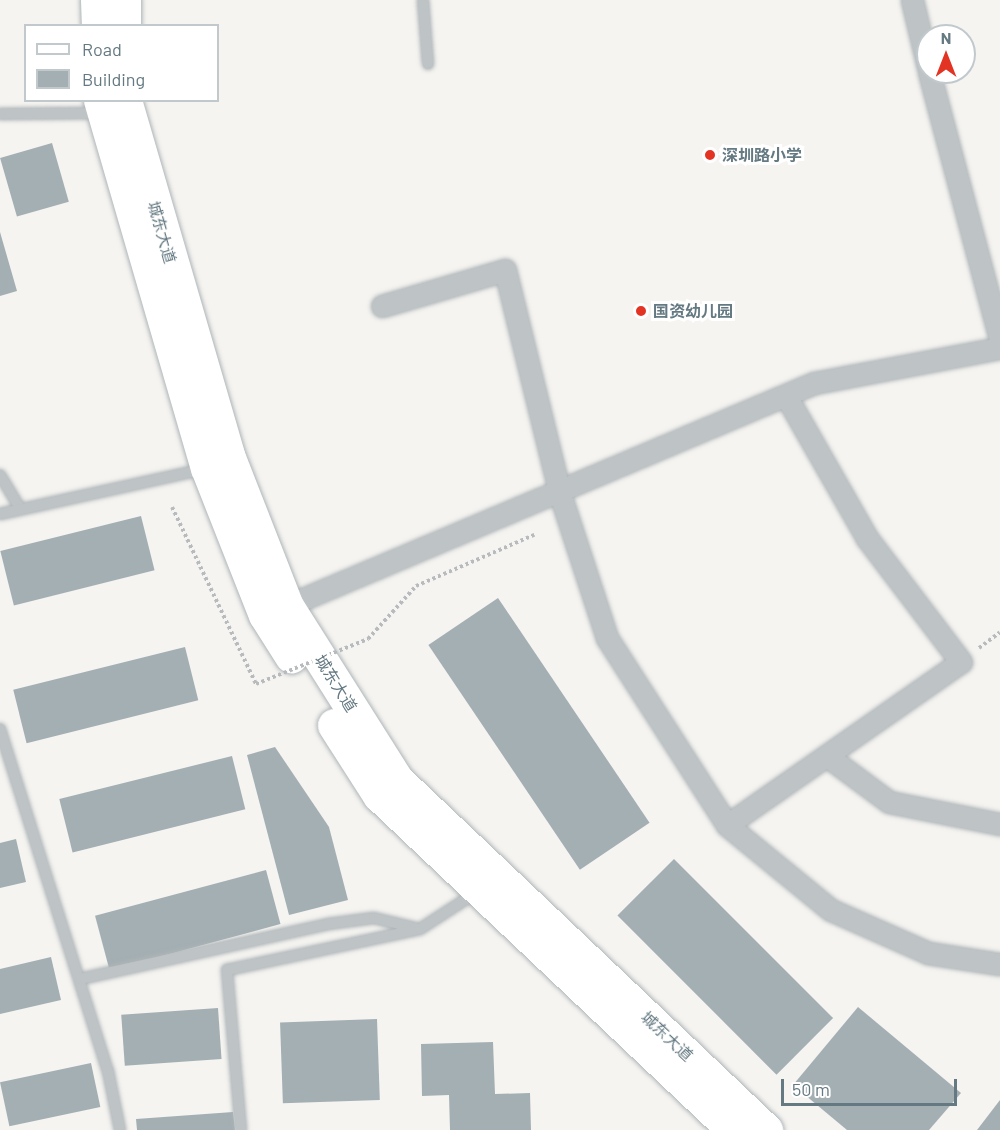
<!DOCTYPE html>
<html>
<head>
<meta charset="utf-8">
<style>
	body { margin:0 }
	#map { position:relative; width:1000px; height:1130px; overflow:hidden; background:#f5f4f1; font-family:Barlow,"Noto Sans SC",sans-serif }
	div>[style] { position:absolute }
	.building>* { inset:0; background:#a4afb3; transform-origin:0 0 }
	.path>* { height:4px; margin-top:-2px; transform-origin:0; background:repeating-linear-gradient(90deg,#b8bbbd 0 3px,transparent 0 6px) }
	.roads { filter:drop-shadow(0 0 2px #afb5b8) drop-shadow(0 0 2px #afb5b8) }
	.service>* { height:10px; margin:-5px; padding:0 5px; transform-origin:5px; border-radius:5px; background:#bec3c5 }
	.minor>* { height:21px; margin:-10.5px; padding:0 10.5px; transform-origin:10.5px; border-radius:10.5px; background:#bec3c5 }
	.primary>* { height:33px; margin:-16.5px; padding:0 16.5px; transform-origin:16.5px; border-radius:16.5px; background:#fff }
	.path-bridge>* { height:4px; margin-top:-2px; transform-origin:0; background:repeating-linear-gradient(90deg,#b8bbbd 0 3px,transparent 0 6px) }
	.dots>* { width:16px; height:16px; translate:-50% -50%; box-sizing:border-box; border:3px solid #fff; border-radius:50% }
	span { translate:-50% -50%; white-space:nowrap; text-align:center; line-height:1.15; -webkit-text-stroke:6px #fff; paint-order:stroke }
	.poi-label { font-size:16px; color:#647982; font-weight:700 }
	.left { translate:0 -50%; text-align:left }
	.street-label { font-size:16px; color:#647982 }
	.legend { position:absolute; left:24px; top:24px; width:195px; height:78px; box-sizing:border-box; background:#fff; border:2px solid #c1c9cd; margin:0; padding:8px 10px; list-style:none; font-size:18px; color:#647982 }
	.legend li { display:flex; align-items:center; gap:12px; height:30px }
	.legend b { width:30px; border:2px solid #c1c9cd }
	.north { position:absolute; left:916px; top:24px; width:60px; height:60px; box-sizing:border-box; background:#fff; border:2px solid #c1c9cd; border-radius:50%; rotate:0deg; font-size:16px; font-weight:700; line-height:24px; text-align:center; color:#647982 }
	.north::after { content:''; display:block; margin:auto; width:21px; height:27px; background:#e33323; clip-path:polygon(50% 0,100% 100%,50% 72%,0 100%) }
	.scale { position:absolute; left:781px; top:1079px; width:176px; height:27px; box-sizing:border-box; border:3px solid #647982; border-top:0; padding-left:8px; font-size:18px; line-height:21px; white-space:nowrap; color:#647982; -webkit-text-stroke:4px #fff; paint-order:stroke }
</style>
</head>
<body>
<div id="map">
	<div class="building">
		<div style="left:52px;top:143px;width:61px;height:54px;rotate:74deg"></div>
		<div style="clip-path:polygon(0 232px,17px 291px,0 296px)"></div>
		<div style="left:141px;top:516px;width:56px;height:145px;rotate:76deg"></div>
		<div style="left:498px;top:598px;width:271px;height:84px;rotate:56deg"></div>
		<div style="left:185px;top:647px;width:55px;height:177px;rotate:76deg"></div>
		<div style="clip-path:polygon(275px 747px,329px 827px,348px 900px,289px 915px,247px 755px)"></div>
		<div style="left:232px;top:756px;width:55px;height:178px;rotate:76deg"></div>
		<div style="clip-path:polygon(16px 839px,26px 882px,0 888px,0 843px)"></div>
		<div style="left:674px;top:859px;width:225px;height:80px;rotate:45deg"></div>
		<div style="left:266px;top:870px;width:56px;height:177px;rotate:75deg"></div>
		<div style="clip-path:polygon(51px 957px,61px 1000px,0 1014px,0 969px)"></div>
		<div style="clip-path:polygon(858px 1007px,961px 1093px,929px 1130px,847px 1130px,793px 1085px)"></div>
		<div style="left:218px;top:1008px;width:51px;height:97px;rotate:86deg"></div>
		<div style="left:377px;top:1019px;width:81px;height:97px;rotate:88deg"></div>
		<div style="clip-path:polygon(493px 1042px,495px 1094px,530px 1093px,531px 1130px,450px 1130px,449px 1095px,422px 1096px,421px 1044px)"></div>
		<div style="left:91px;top:1063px;width:45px;height:93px;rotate:78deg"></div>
		<div style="clip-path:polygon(1000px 1100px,1000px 1130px,977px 1130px)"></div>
		<div style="clip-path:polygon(233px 1112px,235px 1130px,137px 1130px,136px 1119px)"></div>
	</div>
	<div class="path">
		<div style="left:172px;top:507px;width:196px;rotate:64.6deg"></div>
		<div style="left:368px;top:639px;width:72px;rotate:-47.8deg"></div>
		<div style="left:416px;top:586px;width:129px;rotate:-23.4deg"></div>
		<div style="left:979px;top:648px;width:26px;rotate:-37deg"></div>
	</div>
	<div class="roads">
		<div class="service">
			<div style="left:423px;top:0;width:64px;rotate:85.5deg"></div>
			<div style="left:0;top:114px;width:100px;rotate:-0.6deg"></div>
			<div style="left:0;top:475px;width:39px;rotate:59deg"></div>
			<div style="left:0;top:514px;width:210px;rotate:-12.4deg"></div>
			<div style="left:0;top:729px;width:359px;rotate:72.5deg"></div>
			<div style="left:108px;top:1071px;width:60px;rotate:78.5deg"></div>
			<div style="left:80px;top:979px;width:254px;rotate:-12.5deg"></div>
			<div style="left:328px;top:924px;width:46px;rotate:-7.4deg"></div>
			<div style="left:374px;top:918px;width:42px;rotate:13.7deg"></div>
			<div style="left:241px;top:1130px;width:161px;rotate:-95deg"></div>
			<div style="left:227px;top:970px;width:197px;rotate:-12deg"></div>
			<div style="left:420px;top:929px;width:68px;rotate:-33deg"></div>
		</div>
		<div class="minor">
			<div style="left:912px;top:0;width:69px;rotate:76.6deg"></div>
			<div style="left:929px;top:72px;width:276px;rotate:75.1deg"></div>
			<div style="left:382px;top:306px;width:128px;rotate:-16.3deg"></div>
			<div style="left:505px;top:270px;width:231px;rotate:76.2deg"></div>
			<div style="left:560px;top:494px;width:151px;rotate:71.9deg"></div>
			<div style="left:607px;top:638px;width:222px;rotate:57.3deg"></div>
			<div style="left:727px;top:825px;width:134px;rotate:39.3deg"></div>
			<div style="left:831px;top:910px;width:106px;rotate:23.9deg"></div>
			<div style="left:928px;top:953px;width:73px;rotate:8.7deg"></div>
			<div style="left:277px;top:610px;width:583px;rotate:-22.91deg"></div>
			<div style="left:814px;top:383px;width:189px;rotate:-10.7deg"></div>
			<div style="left:827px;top:756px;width:77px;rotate:36.6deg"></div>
			<div style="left:889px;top:802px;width:113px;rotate:11.2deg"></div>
			<div style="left:727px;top:825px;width:285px;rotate:-34.9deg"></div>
			<div style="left:961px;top:662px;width:156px;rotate:-127.2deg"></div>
			<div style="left:867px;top:538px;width:163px;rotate:-119.7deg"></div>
		</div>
		<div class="primary">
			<div style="left:97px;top:0;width:26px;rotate:88deg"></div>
			<div style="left:124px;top:0;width:26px;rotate:90deg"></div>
			<div style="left:100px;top:100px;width:383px;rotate:73.8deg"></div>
			<div style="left:207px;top:468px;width:158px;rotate:68.5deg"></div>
			<div style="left:265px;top:615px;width:49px;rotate:57.6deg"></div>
			<div style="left:125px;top:100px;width:370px;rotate:73.8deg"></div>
			<div style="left:228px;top:455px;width:162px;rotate:68.7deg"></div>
			<div style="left:287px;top:606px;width:206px;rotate:57.7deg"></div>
			<div style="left:397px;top:780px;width:509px;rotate:43.49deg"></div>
			<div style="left:334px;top:725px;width:83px;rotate:57.3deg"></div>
			<div style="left:379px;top:795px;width:487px;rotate:43.4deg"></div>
		</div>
	</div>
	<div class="path-bridge">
		<div style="left:256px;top:684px;width:121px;rotate:-21.9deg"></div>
	</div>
	<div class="dots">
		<div style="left:710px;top:155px;background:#e33323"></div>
		<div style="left:641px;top:311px;background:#e33323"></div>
	</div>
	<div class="poi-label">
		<span class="left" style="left:722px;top:155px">深圳路小学</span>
		<span class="left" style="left:653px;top:311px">国资幼儿园</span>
	</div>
	<div class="street-label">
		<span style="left:162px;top:232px;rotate:74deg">城东大道</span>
		<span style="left:336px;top:683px;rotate:58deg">城东大道</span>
		<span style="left:667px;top:1036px;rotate:43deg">城东大道</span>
	</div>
	<ul class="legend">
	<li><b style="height:8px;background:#fff"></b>Road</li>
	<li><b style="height:16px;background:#a4afb3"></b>Building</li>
	</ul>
	<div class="north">N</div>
	<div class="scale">50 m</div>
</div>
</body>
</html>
